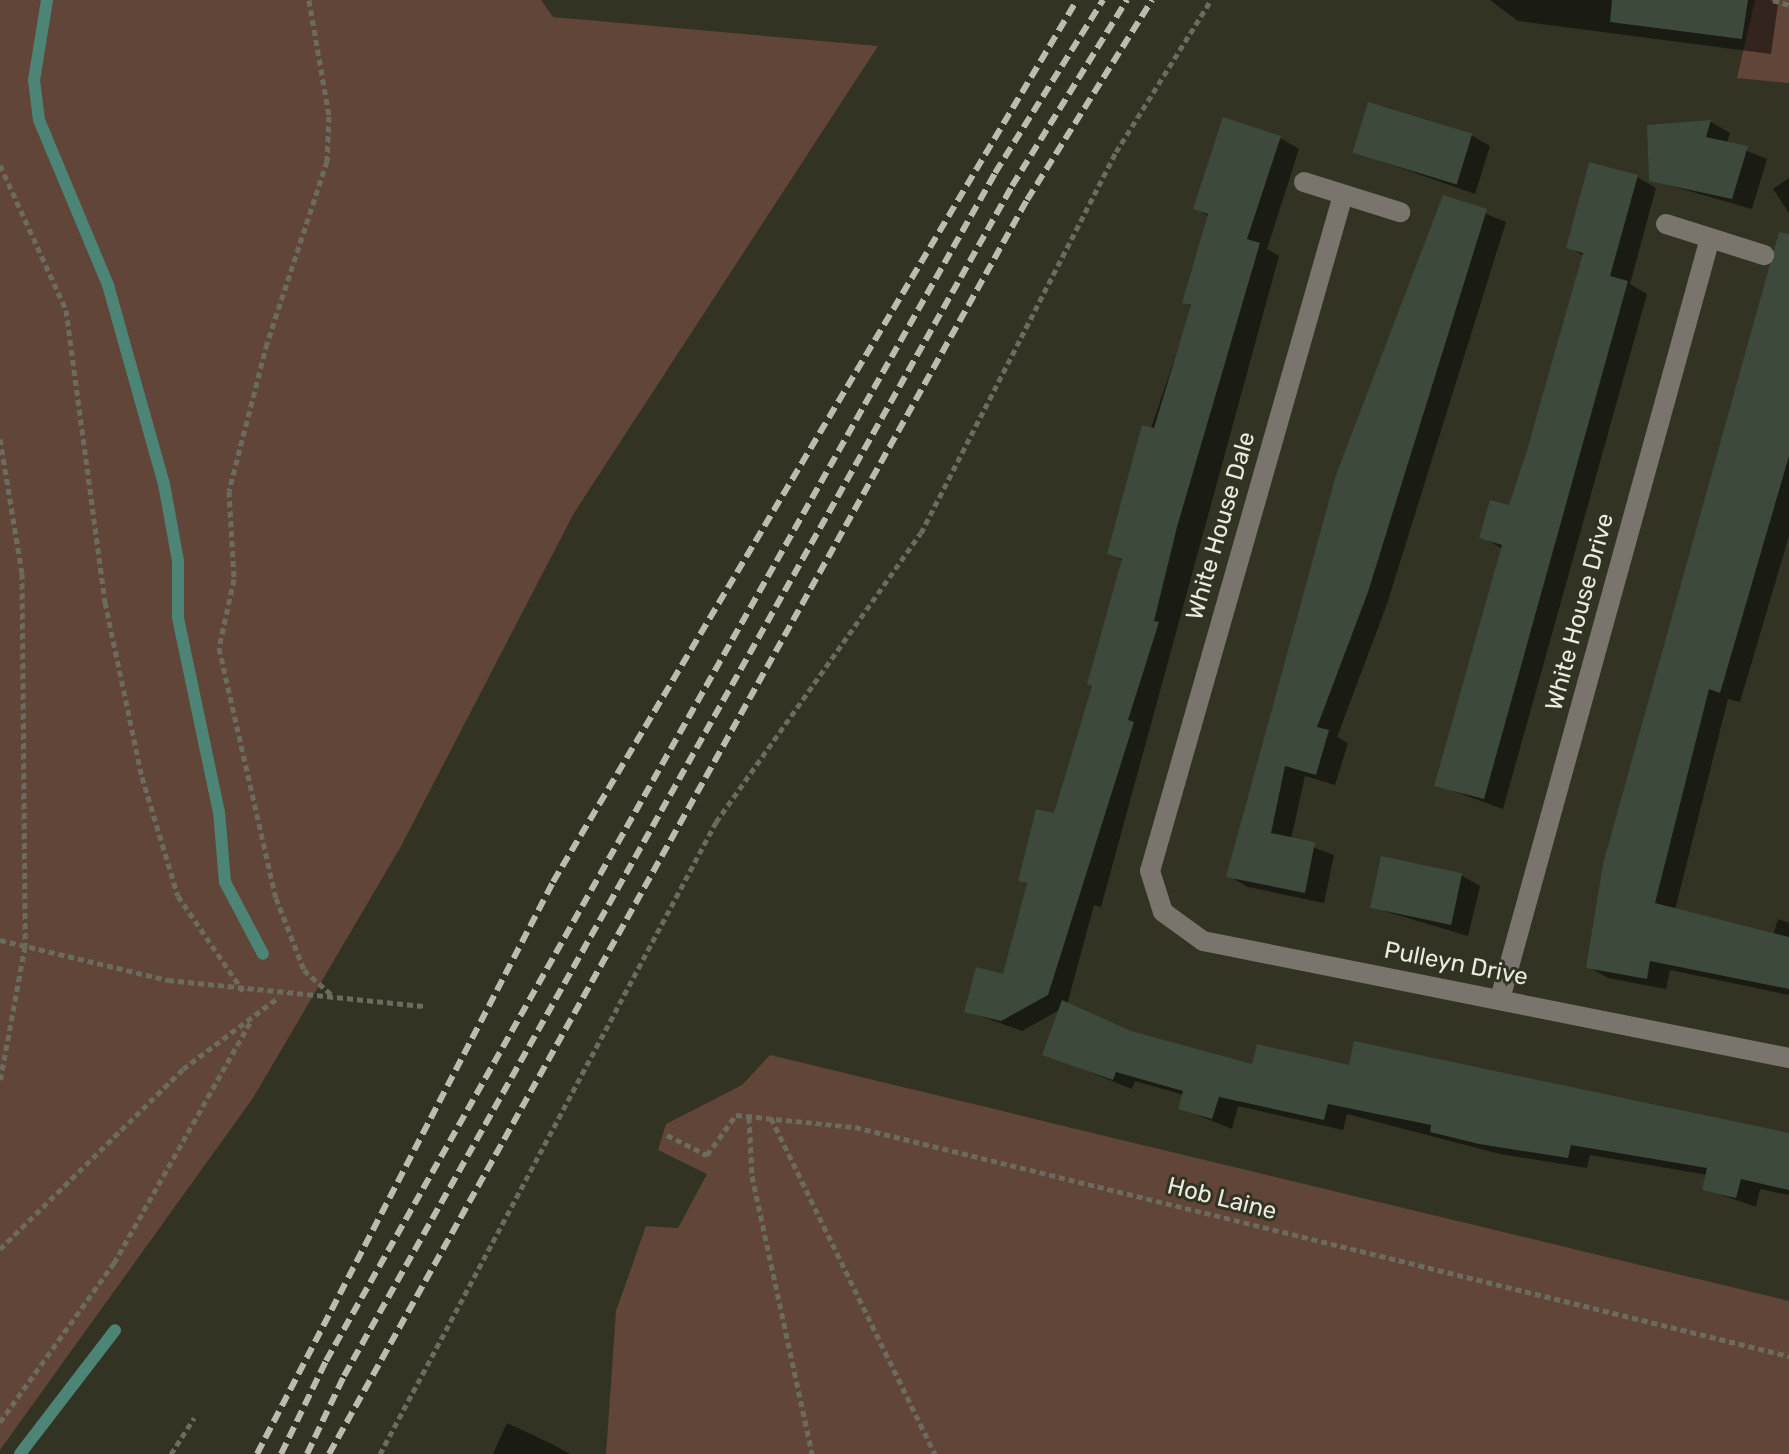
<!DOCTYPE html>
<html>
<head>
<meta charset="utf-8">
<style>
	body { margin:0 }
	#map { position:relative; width:1789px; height:1454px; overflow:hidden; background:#323323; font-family:Rubik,sans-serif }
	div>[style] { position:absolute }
	.green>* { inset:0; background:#604538 }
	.shadow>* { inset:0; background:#0007 }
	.stream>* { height:12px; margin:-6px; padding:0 6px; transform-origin:6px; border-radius:6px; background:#4c8576 }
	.building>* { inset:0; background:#3d493b; transform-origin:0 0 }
	.path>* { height:5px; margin-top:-2.5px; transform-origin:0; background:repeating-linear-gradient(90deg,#6b6c5e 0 6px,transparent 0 10px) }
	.minor>* { height:20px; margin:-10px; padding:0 10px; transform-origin:10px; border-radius:10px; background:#79756d }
	.rail>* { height:6px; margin-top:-3px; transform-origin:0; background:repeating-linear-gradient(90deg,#bbbcb0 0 12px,transparent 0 18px) }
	span { translate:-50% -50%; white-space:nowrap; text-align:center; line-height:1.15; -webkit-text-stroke:6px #323323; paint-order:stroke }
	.street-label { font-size:24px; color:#eaebe1 }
</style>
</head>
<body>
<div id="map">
	<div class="green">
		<div style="clip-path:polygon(0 0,541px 0,553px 17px,878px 46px,574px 513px,400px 848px,253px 1098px,0 1450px)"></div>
		<div style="clip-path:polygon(1755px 0,1789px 0,1789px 83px,1737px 78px)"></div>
		<div style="clip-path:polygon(770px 1055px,1789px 1301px,1789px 1454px,606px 1454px,616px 1311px,646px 1226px,678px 1228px,707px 1174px,658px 1150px,666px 1124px,742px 1085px)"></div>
	</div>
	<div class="shadow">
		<div style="clip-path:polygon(1490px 0,1770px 0,1778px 4px,1771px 54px,1518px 21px)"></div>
		<div style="clip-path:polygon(1711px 122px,1730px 133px,1727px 143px,1767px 159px,1752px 209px,1651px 180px,1649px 127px)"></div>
		<div style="clip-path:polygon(1471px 135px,1490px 146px,1475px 194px,1355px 152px)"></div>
		<div style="clip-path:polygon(1280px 138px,1299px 149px,1267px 249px,1279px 256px,1101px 907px,1094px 905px,1067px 1005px,1130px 1032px,1254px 1066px,1351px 1067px,1789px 1133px,1789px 1195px,1760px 1189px,1756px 1207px,1705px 1189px,1708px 1175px,1590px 1155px,1587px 1168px,1500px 1154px,1347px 1114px,1343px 1130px,1238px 1106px,1232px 1129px,1180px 1108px,1184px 1095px,1135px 1081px,1132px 1089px,1045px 1054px,1061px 1009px,1022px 1031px,967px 1011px,1004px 977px,1029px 885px,1020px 880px,1055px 816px,1094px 686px,1123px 561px,1109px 553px,1192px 307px,1184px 302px,1210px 217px,1195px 208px)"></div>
		<div style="clip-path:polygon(1637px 177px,1656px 188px,1630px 284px,1647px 294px,1503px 809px,1437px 785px,1503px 549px,1482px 537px,1510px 508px,1584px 256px,1568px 247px)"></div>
		<div style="clip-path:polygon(1789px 178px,1789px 213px,1773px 189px)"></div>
		<div style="clip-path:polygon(1444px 197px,1506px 222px,1387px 604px,1337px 737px,1348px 743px,1335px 785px,1305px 776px,1291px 839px,1334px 855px,1324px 903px,1248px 887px,1229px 876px)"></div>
		<div style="clip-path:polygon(1789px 286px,1789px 536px,1740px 702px,1728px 699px,1675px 910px,1773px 935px,1778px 919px,1789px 923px,1789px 995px,1670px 970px,1666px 989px,1608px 978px,1589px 967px)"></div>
		<div style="clip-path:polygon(1461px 875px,1480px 886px,1468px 936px,1371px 907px)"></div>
		<div style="clip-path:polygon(507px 1423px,552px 1444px,570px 1454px,493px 1454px)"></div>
	</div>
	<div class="stream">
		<div style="left:47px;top:0;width:81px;rotate:99.2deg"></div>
		<div style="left:34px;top:80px;width:40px;rotate:82.9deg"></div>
		<div style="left:39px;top:120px;width:179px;rotate:67.3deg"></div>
		<div style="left:108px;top:285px;width:207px;rotate:74.3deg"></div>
		<div style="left:164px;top:484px;width:78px;rotate:79.7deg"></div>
		<div style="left:178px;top:561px;width:57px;rotate:90deg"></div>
		<div style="left:178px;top:618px;width:198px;rotate:78.1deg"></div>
		<div style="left:219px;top:812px;width:70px;rotate:85.1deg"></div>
		<div style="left:225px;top:882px;width:81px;rotate:62.2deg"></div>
		<div style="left:20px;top:1454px;width:156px;rotate:-52.5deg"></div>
	</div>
	<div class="building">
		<div style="clip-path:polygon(1612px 0,1748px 0,1742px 39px,1610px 22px)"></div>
		<div style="left:1368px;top:102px;width:109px;height:53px;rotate:17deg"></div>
		<div style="clip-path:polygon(1223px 117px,1281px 136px,1247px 239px,1260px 243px,1177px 527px,1154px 621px,1159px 622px,1128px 720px,1134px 722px,1048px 995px,1001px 1021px,964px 1012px,976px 967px,1003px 974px,1027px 883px,1018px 881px,1036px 809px,1054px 813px,1092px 686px,1087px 684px,1122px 559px,1107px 554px,1142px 425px,1154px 428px,1191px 305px,1182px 303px,1208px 214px,1193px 209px)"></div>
		<div style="clip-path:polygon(1711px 120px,1706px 137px,1748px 146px,1732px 199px,1649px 181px,1647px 125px)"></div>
		<div style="clip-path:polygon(1589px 162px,1638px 175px,1610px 276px,1628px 281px,1484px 799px,1434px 786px,1502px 545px,1479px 538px,1490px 500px,1509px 505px,1527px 450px,1583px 253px,1566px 248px)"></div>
		<div style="clip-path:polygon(1443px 195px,1487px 209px,1368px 592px,1317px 727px,1329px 730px,1316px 775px,1285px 766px,1271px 833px,1315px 842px,1305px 893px,1226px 877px,1336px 475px)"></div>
		<div style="clip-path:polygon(1779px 232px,1789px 234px,1789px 456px,1720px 693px,1709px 689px,1655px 903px,1789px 937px,1789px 989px,1650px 961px,1647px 979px,1586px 968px,1603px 864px)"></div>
		<div style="left:1381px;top:856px;width:83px;height:53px;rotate:12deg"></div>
		<div style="clip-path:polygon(1062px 1000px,1131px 1031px,1252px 1064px,1257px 1044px,1349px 1065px,1354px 1041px,1789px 1133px,1789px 1190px,1741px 1179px,1736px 1198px,1702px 1190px,1707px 1168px,1571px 1145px,1568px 1158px,1479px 1144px,1430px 1132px,1431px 1125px,1328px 1104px,1324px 1120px,1219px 1097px,1212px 1119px,1178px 1109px,1183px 1091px,1116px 1072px,1113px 1080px,1042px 1055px)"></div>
	</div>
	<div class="path">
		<div style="left:309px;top:0;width:118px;rotate:80.2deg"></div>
		<div style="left:329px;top:116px;width:45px;rotate:92.5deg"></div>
		<div style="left:327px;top:161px;width:192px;rotate:108.2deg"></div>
		<div style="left:267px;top:343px;width:153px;rotate:104.4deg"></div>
		<div style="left:229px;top:491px;width:88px;rotate:86.7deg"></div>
		<div style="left:234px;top:579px;width:71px;rotate:102.3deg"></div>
		<div style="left:219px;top:648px;width:256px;rotate:77.2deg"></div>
		<div style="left:276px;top:898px;width:77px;rotate:68.7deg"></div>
		<div style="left:304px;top:970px;width:39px;rotate:42deg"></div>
		<div style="left:1773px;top:0;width:17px;rotate:17deg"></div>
		<div style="left:0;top:165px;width:159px;rotate:65.5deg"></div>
		<div style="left:66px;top:310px;width:295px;rotate:82.4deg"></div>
		<div style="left:105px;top:602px;width:179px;rotate:78.1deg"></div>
		<div style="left:142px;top:777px;width:124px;rotate:73.2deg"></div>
		<div style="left:178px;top:896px;width:115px;rotate:55.6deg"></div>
		<div style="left:0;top:439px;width:136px;rotate:80.7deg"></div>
		<div style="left:22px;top:573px;width:373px;rotate:89.5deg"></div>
		<div style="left:25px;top:946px;width:138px;rotate:100.4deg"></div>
		<div style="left:0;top:940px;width:173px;rotate:13.4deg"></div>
		<div style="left:168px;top:980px;width:259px;rotate:5.8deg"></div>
		<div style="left:749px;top:1117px;width:59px;rotate:87.1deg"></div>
		<div style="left:752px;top:1176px;width:284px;rotate:77.8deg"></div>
		<div style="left:771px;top:1118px;width:374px;rotate:64deg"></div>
		<div style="left:667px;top:1135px;width:45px;rotate:26.6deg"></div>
		<div style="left:707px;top:1155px;width:49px;rotate:-54.1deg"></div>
		<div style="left:736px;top:1115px;width:120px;rotate:5.8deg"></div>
		<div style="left:855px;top:1127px;width:962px;rotate:13.78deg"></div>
		<div style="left:0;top:1249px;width:257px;rotate:-44.5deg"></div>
		<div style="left:183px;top:1069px;width:120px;rotate:-36.9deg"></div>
		<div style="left:0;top:1422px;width:196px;rotate:-54.4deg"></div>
		<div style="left:114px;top:1263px;width:276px;rotate:-60.5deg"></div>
		<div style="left:171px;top:1454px;width:43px;rotate:-57.4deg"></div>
		<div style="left:380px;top:1454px;width:716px;rotate:-62deg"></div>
		<div style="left:716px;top:822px;width:354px;rotate:-54.7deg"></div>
		<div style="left:921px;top:533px;width:428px;rotate:-62.9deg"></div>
		<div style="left:1116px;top:152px;width:179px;rotate:-58deg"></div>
	</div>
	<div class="minor">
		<div style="left:1304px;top:182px;width:101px;rotate:17.4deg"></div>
		<div style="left:1343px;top:195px;width:703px;rotate:105.93deg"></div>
		<div style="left:1150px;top:871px;width:43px;rotate:72.4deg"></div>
		<div style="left:1163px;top:912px;width:49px;rotate:35.9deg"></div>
		<div style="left:1203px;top:941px;width:598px;rotate:11.29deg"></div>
		<div style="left:1666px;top:224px;width:103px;rotate:17.6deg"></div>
		<div style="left:1500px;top:999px;width:789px;rotate:-74.57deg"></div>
	</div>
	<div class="rail">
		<div style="left:257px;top:1454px;width:644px;rotate:-62.64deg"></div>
		<div style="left:553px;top:882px;width:1026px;rotate:-59.29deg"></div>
		<div style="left:281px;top:1454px;width:103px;rotate:-64.2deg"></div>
		<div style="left:326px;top:1361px;width:1363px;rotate:-60.61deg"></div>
		<div style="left:995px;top:173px;width:204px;rotate:-58deg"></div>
		<div style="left:307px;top:1454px;width:86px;rotate:-64.6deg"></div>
		<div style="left:344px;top:1376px;width:1365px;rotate:-60.69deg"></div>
		<div style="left:1012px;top:186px;width:219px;rotate:-58.3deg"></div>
		<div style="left:329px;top:1454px;width:1435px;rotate:-60.9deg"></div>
		<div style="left:1027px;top:200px;width:236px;rotate:-58deg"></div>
	</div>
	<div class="street-label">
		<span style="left:1221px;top:526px;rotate:-74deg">White House Dale</span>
		<span style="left:1580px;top:612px;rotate:-75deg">White House Drive</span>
		<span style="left:1456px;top:964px;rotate:11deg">Pulleyn Drive</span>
		<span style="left:1222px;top:1199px;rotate:14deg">Hob Laine</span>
	</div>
</div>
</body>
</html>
